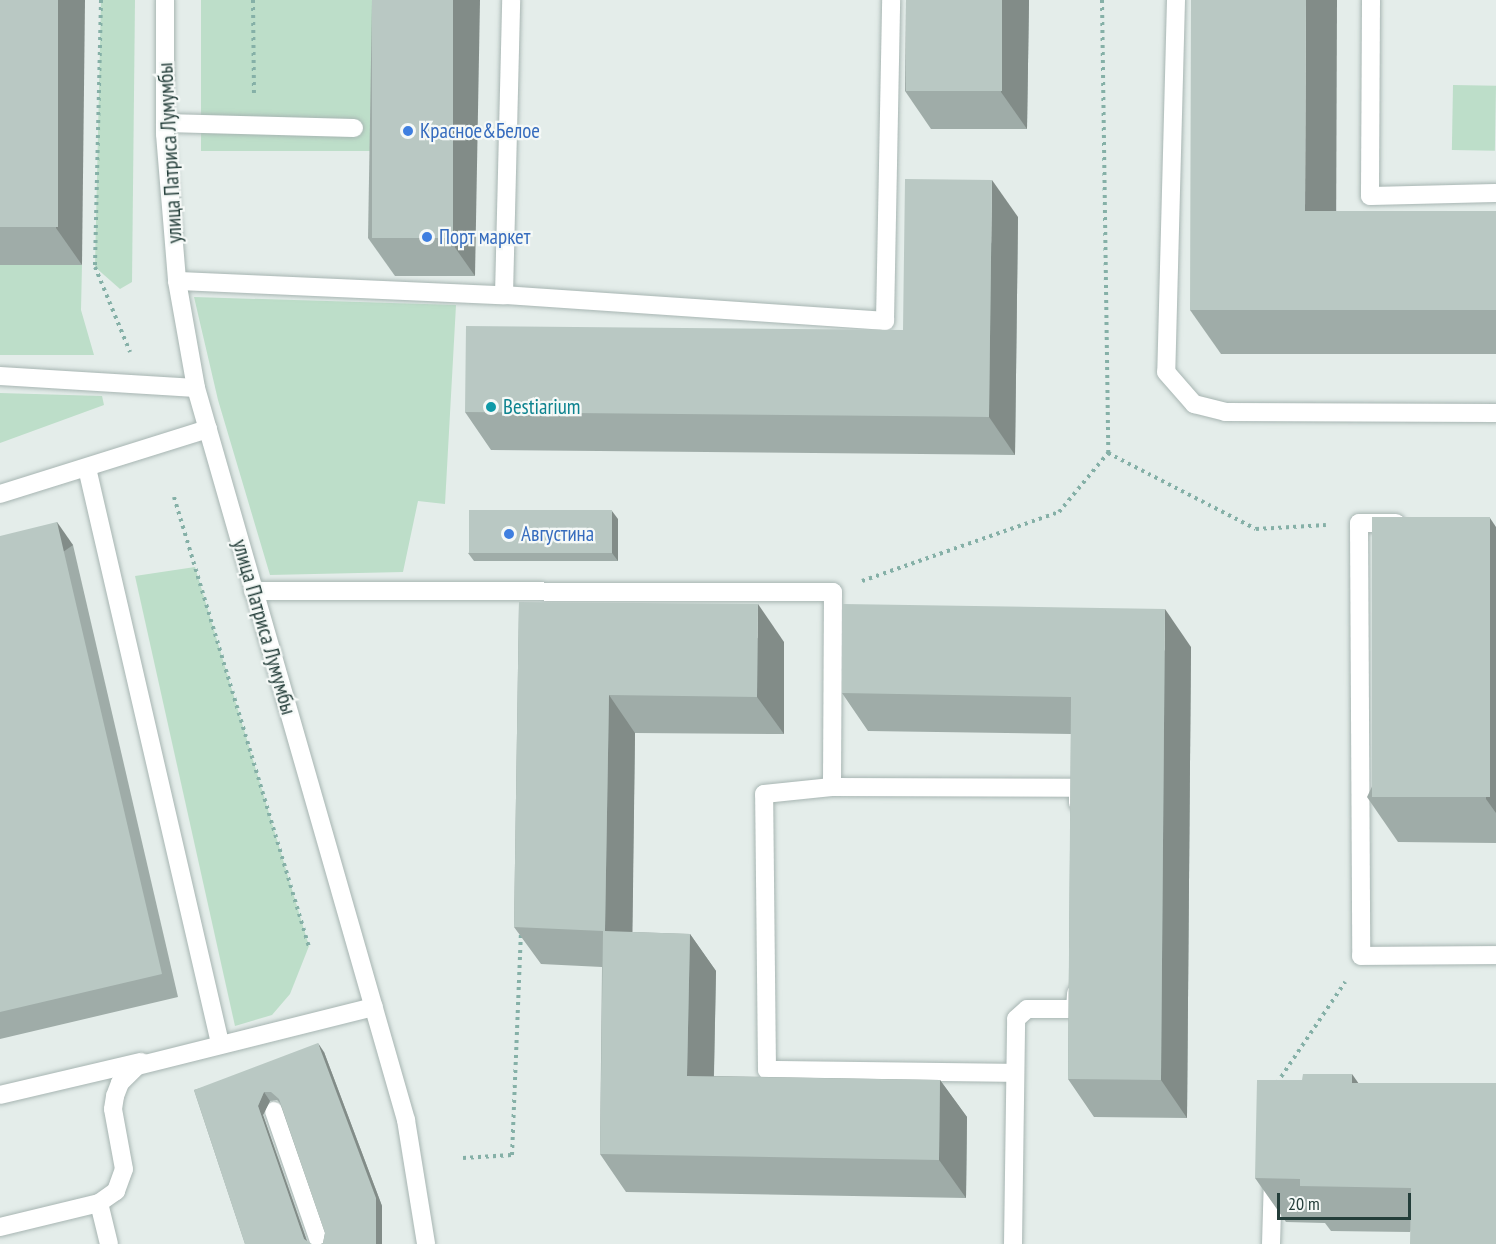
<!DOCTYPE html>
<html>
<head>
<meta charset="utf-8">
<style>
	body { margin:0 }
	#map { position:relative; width:1496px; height:1244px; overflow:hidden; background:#e4edea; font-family:"PT Sans Narrow",sans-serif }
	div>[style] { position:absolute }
	.green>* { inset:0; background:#bddec9; transform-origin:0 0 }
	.path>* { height:4px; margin-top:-2px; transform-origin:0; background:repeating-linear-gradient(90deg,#85b0a7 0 3px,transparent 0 7.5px) }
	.roads { filter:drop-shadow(0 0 2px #a7b5b2) drop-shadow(0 0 2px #a7b5b2) }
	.minor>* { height:18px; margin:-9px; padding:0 9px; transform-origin:9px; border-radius:9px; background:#fff }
	.wall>* { inset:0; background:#9faca8 }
	.shaded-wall>* { inset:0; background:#828c88; transform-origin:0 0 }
	.building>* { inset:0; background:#b9c8c3; transform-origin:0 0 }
	.dots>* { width:16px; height:16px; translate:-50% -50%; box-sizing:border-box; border:3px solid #f5f9f7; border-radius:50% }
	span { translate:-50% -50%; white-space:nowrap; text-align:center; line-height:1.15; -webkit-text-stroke:4.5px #f5f9f7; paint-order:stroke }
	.shop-label { font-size:21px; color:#366cbe }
	.left { translate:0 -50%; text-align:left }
	.street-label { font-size:21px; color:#243e3a }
	.culture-label { font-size:21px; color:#0d838f }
	.scale { position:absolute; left:1277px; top:1193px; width:134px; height:27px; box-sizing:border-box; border:3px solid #243e3a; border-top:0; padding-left:8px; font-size:18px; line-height:21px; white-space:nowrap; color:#243e3a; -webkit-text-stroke:4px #f5f9f7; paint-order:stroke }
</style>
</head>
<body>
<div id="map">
	<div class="green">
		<div style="clip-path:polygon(101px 0,135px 0,132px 282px,120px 289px,95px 267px)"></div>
		<div style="left:201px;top:0;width:186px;height:151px"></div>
		<div style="left:1453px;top:85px;width:43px;height:65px;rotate:1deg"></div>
		<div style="clip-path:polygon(0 265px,82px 265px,81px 310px,94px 355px,0 355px)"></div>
		<div style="clip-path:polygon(194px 297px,456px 305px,445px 504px,418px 501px,403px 572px,270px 575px,218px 400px)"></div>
		<div style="clip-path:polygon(0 393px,102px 396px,104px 405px,0 443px)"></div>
		<div style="clip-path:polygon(195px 567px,309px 946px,290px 994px,272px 1015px,235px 1026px,135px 576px)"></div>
	</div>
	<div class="path">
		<div style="left:101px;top:0;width:267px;rotate:91.3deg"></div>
		<div style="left:95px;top:267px;width:92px;rotate:67.6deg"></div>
		<div style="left:253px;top:0;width:95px;rotate:89.4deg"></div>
		<div style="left:1102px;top:0;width:453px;rotate:89.2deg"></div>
		<div style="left:1108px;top:453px;width:166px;rotate:27.2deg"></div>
		<div style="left:1256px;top:529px;width:70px;rotate:-3.3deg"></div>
		<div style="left:174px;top:497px;width:469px;rotate:73.3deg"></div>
		<div style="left:862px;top:581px;width:209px;rotate:-19.3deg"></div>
		<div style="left:1059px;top:512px;width:77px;rotate:-50.3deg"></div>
		<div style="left:1277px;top:1083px;width:122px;rotate:-56deg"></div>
		<div style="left:463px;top:1158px;width:49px;rotate:-3.5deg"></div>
		<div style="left:512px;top:1155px;width:224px;rotate:-87.7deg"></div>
	</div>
	<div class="roads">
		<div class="minor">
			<div style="left:165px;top:0;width:134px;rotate:90deg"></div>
			<div style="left:165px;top:134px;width:147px;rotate:85.3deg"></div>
			<div style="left:177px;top:281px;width:109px;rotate:79.9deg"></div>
			<div style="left:196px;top:388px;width:762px;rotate:73.99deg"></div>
			<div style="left:406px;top:1120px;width:126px;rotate:80.8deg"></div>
			<div style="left:1176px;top:0;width:372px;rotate:91.5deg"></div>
			<div style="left:1166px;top:372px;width:43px;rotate:48.8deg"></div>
			<div style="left:1194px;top:404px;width:32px;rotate:14deg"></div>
			<div style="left:1225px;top:412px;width:271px;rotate:0.2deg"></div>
			<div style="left:1371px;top:0;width:196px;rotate:90.3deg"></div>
			<div style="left:1370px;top:196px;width:126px;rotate:-1.4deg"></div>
			<div style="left:165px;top:123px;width:189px;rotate:1.5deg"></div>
			<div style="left:177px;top:281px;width:327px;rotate:2.5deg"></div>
			<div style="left:504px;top:295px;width:382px;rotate:3.9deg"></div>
			<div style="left:885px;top:321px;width:321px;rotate:-88.9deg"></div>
			<div style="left:504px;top:295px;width:295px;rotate:-88.6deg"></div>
			<div style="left:0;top:376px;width:196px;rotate:3.5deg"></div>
			<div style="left:87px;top:468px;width:590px;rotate:76.98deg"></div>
			<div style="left:0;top:494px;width:218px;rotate:-17.4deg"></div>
			<div style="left:1396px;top:523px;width:37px;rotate:180deg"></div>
			<div style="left:1359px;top:523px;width:433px;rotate:89.7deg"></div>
			<div style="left:1361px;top:956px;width:135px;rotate:-0.4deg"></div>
			<div style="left:253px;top:591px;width:580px;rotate:0.1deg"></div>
			<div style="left:833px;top:592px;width:195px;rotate:90.3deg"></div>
			<div style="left:1015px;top:1073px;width:248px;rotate:-179.3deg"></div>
			<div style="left:767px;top:1070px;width:276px;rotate:-90.6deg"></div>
			<div style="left:764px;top:794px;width:68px;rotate:-5.9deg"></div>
			<div style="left:832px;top:787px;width:246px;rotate:0.2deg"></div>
			<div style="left:1078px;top:788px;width:15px;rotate:90deg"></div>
			<div style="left:0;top:1095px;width:145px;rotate:-13.2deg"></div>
			<div style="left:274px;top:1111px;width:141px;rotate:70.9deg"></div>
			<div style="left:99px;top:1203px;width:42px;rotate:76.3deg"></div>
			<div style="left:0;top:1227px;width:102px;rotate:-13.6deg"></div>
			<div style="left:99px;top:1203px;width:21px;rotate:-35deg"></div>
			<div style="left:116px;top:1191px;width:23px;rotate:-70deg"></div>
			<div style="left:124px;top:1169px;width:61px;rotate:-100.4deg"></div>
			<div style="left:113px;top:1109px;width:13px;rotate:-81deg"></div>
			<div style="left:115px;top:1096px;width:14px;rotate:-69deg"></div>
			<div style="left:120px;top:1083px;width:24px;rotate:-45deg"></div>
			<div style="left:137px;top:1066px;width:244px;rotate:-14deg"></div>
			<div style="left:1013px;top:1244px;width:225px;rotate:-89.2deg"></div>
			<div style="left:1016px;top:1019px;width:15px;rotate:-42deg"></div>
			<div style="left:1027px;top:1009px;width:48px"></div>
			<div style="left:1075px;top:1009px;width:16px;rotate:-86deg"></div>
			<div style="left:1271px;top:1244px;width:67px;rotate:-88.3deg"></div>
		</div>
	</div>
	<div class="wall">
		<div style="clip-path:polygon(0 0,82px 265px,0 265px)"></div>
		<div style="clip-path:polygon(372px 0,475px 276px,395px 276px,368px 238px)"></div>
		<div style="clip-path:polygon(906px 0,1029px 0,1027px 129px,931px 129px,905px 91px)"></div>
		<div style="clip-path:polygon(1336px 211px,1496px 211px,1496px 354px,1221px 354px,1190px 310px)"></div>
		<div style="clip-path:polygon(1018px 217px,1015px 455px,491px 450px,465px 412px,903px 330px)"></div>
		<div style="clip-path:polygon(618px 519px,618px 561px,474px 561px,468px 553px)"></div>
		<div style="clip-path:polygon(1496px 527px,1496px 843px,1398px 842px,1367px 797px)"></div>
		<div style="clip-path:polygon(0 536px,73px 545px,178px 997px,0 1039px)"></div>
		<div style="clip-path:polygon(519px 602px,784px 642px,784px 734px,635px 733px,632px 932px,690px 934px,716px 971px,714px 1076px,940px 1080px,967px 1117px,966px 1198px,626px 1192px,600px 1154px,602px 967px,541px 964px,514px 927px)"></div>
		<div style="clip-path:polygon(1191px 647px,1187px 1118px,1094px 1117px,1068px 1079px,1071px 734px,868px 731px,842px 693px)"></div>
		<div style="clip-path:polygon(324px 1052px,382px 1206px,382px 1244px,321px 1244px,323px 1243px,325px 1233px,280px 1103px,277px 1100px,270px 1101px,263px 1115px,307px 1241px,245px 1244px,194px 1090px)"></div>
		<div style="clip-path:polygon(1358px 1083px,1496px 1083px,1410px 1232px,1331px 1231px,1325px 1223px,1286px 1222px,1255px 1178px)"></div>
	</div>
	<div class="shaded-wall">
		<div style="clip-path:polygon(58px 0,85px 0,82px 265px,56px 228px)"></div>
		<div style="clip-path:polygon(453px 0,480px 0,475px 276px,449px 239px)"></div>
		<div style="clip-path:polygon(1002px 0,1029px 0,1027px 129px,1001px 92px)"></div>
		<div style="clip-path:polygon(1306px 0,1337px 0,1336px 255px,1305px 211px)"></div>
		<div style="clip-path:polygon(992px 180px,1018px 217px,1015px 455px,989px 417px)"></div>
		<div style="clip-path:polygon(612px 511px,618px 519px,618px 561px,612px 553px)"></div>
		<div style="clip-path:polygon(1490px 518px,1496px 527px,1496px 813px,1486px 799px)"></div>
		<div style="left:57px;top:522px;width:28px;height:464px;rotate:55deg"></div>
		<div style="clip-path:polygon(758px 604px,784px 642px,784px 734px,757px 697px)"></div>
		<div style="clip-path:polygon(1165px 609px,1191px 647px,1187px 1118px,1161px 1080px)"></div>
		<div style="clip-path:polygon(609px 695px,635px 733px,632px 969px,605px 931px)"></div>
		<div style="clip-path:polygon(690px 934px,716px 971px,713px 1114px,687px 1076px)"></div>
		<div style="clip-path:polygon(318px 1043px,324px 1052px,382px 1206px,382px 1244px,376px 1244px)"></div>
		<div style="clip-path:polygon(1352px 1074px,1383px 1118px,1352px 1083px)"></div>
		<div style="clip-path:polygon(940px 1080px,967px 1117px,966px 1198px,939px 1160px)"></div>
		<div style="clip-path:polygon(264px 1092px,270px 1101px,263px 1115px,308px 1244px,304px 1239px,258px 1106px)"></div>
	</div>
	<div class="building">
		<div style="left:0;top:0;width:58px;height:227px"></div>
		<div style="left:372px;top:0;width:81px;height:238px"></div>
		<div style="left:906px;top:0;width:96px;height:91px"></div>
		<div style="clip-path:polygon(1191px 0,1306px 0,1305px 211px,1496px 211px,1496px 310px,1190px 310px)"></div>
		<div style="clip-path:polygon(905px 179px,992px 180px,989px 417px,465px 412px,466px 326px,903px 330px)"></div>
		<div style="left:469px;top:510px;width:143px;height:43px"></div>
		<div style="left:1372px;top:517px;width:118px;height:280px"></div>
		<div style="clip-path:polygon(57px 522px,162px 974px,0 1012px,0 536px)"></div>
		<div style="clip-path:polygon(519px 602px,758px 604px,757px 697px,609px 695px,605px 931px,690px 934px,687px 1076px,940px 1080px,939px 1160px,600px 1154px,603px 931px,514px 927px)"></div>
		<div style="clip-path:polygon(843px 604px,1165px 609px,1161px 1080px,1068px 1079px,1071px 697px,842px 693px)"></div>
		<div style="clip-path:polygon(318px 1043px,376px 1198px,376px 1244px,321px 1244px,323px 1243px,325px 1233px,279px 1099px,271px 1092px,264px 1092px,258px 1106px,304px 1239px,312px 1244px,245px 1244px,194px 1090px)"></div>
		<div style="clip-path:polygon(1303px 1074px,1352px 1074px,1352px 1083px,1496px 1083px,1496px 1244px,1410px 1244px,1411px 1188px,1300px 1186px,1300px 1179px,1255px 1178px,1257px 1080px,1302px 1080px)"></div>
	</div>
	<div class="dots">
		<div style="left:408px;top:131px;background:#3f7fe0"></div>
		<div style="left:427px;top:237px;background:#3f7fe0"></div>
		<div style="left:491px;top:407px;background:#0f9aa8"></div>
		<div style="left:509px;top:534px;background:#3f7fe0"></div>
	</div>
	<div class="shop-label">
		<span class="left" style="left:420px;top:131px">Красное&amp;Белое</span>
		<span class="left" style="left:439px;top:237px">Порт маркет</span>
		<span class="left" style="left:521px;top:534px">Августина</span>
	</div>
	<div class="street-label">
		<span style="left:170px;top:153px;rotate:-93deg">улица Патриса Лумумбы</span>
		<span style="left:264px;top:627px;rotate:74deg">улица Патриса Лумумбы</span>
	</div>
	<div class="culture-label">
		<span class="left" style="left:503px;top:407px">Bestiarium</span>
	</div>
	<div class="scale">20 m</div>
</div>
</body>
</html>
